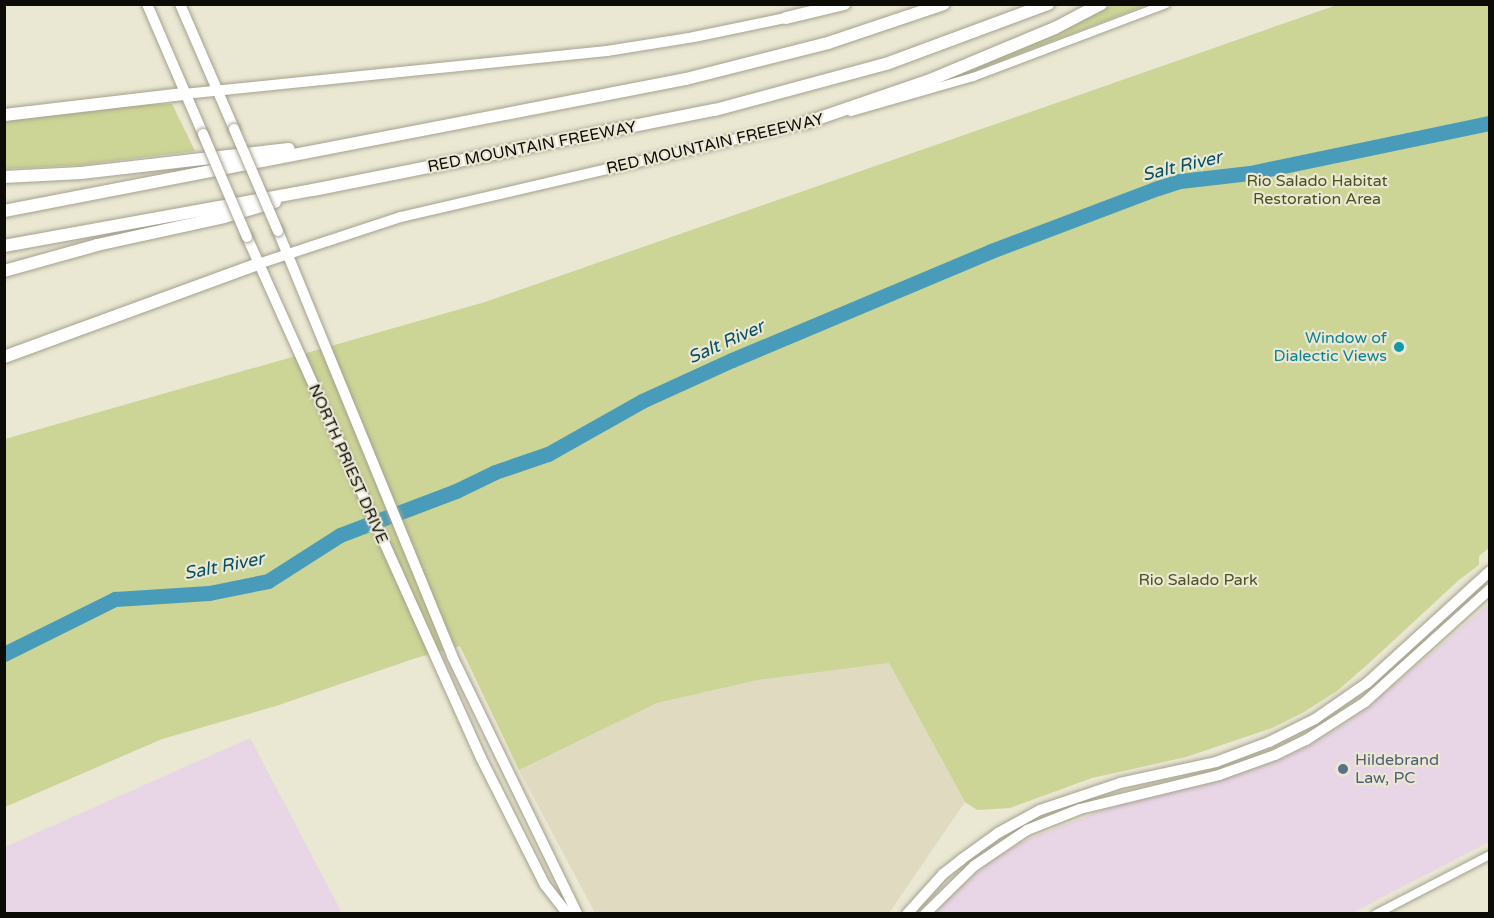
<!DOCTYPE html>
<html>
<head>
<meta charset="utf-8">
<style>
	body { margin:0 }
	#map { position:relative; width:1494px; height:918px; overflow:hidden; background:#eae7d3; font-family:"Varela Round",sans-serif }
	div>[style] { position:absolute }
	.commercial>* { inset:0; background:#e8d5e5 }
	.built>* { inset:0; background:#e0dbc0 }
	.green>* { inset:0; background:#ccd496 }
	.river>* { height:15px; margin:-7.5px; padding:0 7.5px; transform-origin:7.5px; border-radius:7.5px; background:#489cba }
	.roads { filter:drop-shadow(0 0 2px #a4a18e) drop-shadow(0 0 2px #a4a18e) }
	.minor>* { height:8px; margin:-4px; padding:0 4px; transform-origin:4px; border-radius:4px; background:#fff }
	.major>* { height:10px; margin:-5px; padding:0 5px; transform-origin:5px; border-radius:5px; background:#fff }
	.highway>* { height:12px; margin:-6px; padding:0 6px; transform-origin:6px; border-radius:6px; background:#fff }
	.bridges { filter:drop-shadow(0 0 2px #a4a18e) drop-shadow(0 0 2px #a4a18e) }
	.major-bridge>* { height:10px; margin:-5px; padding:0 5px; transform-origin:5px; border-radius:5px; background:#fff }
	.dots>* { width:16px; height:16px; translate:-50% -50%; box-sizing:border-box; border:3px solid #eae7d3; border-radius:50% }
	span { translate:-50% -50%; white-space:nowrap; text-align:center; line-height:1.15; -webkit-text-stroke:4.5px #eae7d3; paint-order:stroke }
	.street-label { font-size:16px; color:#0d0b06 }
	.park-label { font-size:16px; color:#4d521e }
	.culture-label { font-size:16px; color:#0d838f }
	.right { translate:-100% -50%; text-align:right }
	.service-label { font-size:16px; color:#4e5e75 }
	.left { translate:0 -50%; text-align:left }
	.water-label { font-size:18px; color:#055065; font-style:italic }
	.frame { position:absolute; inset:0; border:6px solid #0d0b06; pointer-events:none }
</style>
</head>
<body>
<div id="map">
	<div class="commercial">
		<div style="clip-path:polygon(1489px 604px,1489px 842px,1352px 913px,935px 914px,953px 893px,997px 856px,1028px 839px,1122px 803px,1209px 782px,1279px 760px,1306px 747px,1348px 722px,1385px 693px)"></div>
		<div style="clip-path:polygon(250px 738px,342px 913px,5px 913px,5px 847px)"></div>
	</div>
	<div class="built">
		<div style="clip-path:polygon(889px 663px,965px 802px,889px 913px,595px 913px,519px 770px,657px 703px,758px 680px)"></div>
	</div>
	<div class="green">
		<div style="clip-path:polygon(1112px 5px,1147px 5px,953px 79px,1042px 39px)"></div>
		<div style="clip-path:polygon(1337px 5px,1489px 5px,1489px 548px,1479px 556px,1479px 565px,1460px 579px,1367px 665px,1337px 691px,1304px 712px,1272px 728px,1186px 757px,1092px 778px,1010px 808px,977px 810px,965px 802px,889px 663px,758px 680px,657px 703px,519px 770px,460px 646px,416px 658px,276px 706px,162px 739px,5px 807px,5px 439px,485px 302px)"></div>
		<div style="clip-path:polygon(172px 104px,195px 151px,82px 165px,5px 169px,4px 121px,135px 105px)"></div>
	</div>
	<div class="river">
		<div style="left:4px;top:654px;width:124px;rotate:-26.4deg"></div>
		<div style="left:115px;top:599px;width:94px;rotate:-3.7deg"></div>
		<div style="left:209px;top:593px;width:60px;rotate:-11.5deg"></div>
		<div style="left:268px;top:581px;width:85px;rotate:-32.6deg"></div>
		<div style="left:340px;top:535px;width:124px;rotate:-20.8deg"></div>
		<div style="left:456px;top:491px;width:43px;rotate:-26deg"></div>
		<div style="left:495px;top:472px;width:56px;rotate:-18.8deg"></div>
		<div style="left:548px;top:454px;width:108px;rotate:-29.4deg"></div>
		<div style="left:642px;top:401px;width:99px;rotate:-24.5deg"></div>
		<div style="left:732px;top:360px;width:281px;rotate:-22.8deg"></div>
		<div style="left:991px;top:251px;width:178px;rotate:-20.7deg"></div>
		<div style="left:1158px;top:188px;width:23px;rotate:-18deg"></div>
		<div style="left:1180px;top:181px;width:70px;rotate:-6.5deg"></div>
		<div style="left:1250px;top:173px;width:245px;rotate:-11.8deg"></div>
	</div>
	<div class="roads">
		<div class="minor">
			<div style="left:851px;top:112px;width:127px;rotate:-16deg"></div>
			<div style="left:973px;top:77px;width:206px;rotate:-20.7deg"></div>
			<div style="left:1376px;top:914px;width:128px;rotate:-27.4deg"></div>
		</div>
		<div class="major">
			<div style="left:147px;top:4px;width:142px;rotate:66.7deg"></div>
			<div style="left:180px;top:4px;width:136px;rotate:66.6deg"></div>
			<div style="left:184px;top:94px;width:425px;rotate:-5.8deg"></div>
			<div style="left:607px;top:51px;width:88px;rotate:-9.1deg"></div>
			<div style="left:694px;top:37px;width:94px;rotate:-11.7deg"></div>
			<div style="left:278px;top:231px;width:459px;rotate:67.7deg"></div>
			<div style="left:452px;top:656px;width:287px;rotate:64.1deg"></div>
			<div style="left:247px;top:237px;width:571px;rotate:65.81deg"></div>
			<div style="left:481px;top:758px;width:142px;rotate:63.3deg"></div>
			<div style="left:545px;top:885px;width:37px;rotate:52deg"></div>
			<div style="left:258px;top:264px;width:151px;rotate:-18.2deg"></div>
			<div style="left:401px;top:217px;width:415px;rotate:-13.1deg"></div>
			<div style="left:907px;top:914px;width:54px;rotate:-48deg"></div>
			<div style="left:943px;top:874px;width:24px;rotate:-38deg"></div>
			<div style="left:962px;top:859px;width:44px;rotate:-35.8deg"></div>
			<div style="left:998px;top:833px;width:48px;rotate:-28.7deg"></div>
			<div style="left:1040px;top:810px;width:84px;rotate:-18.6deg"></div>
			<div style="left:1120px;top:783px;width:98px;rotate:-12.3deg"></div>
			<div style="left:1216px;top:762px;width:57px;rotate:-20.7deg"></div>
			<div style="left:1269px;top:742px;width:51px;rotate:-26.6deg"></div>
			<div style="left:1315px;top:719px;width:63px;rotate:-34.7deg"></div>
			<div style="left:1367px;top:683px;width:166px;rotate:-42.3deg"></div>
			<div style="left:925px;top:914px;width:69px;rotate:-44.4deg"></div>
			<div style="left:974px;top:866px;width:64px;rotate:-34.2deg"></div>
			<div style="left:1027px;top:830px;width:57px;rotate:-21.6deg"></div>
			<div style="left:1080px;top:809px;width:143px;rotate:-13.7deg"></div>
			<div style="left:1219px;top:775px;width:59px;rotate:-19.7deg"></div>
			<div style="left:1275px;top:755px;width:34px;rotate:-26deg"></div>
			<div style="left:1306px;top:740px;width:70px;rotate:-32.8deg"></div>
			<div style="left:1365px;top:702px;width:169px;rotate:-42.1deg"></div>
		</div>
		<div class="highway">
			<div style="left:786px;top:18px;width:60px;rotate:-13.6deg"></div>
			<div style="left:4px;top:115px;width:181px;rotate:-6.7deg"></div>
			<div style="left:805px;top:123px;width:132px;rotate:-19deg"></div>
			<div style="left:930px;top:80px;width:135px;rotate:-22.6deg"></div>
			<div style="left:1055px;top:28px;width:52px;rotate:-27.6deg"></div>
			<div style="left:4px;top:177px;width:77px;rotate:-3deg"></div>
			<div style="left:81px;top:173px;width:209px;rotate:-6.6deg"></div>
			<div style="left:4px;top:211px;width:695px;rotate:-10.95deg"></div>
			<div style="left:686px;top:79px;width:146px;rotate:-14.2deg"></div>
			<div style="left:828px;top:43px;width:122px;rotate:-18.6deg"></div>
			<div style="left:4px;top:246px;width:314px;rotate:-10.3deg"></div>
			<div style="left:313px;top:190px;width:410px;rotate:-11.3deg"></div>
			<div style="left:715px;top:110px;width:177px;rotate:-15.1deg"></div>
			<div style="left:886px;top:64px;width:173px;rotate:-20.3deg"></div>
			<div style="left:4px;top:271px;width:97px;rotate:-15.6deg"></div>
			<div style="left:97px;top:245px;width:130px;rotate:-12.4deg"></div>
			<div style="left:224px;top:217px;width:53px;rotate:-16.4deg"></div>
			<div style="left:4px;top:357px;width:270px;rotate:-20.1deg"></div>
		</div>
	</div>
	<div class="bridges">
		<div class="major-bridge">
			<div style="left:234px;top:129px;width:111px;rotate:66.7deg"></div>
			<div style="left:203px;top:134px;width:112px;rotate:66.9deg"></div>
		</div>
	</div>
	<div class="dots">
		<div style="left:1399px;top:347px;background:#0f9aa8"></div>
		<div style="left:1343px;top:769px;background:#5c6f8a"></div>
	</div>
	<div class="street-label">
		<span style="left:715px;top:144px;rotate:-13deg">RED MOUNTAIN FREEEWAY</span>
		<span style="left:532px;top:147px;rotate:-11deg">RED MOUNTAIN FREEWAY</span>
		<span style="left:348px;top:464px;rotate:66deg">NORTH PRIEST DRIVE</span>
	</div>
	<div class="park-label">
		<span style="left:1317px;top:190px">Rio Salado Habitat<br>Restoration Area</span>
		<span style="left:1198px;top:580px">Rio Salado Park</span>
	</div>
	<div class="culture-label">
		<span class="right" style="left:1387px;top:347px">Window of<br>Dialectic Views</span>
	</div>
	<div class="service-label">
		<span class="left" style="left:1355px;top:769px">Hildebrand<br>Law, PC</span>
	</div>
	<div class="water-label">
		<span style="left:1182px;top:166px;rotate:-13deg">Salt River</span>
		<span style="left:726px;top:342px;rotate:-24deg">Salt River</span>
		<span style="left:224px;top:566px;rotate:-11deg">Salt River</span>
	</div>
	<div class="frame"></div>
</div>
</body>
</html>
